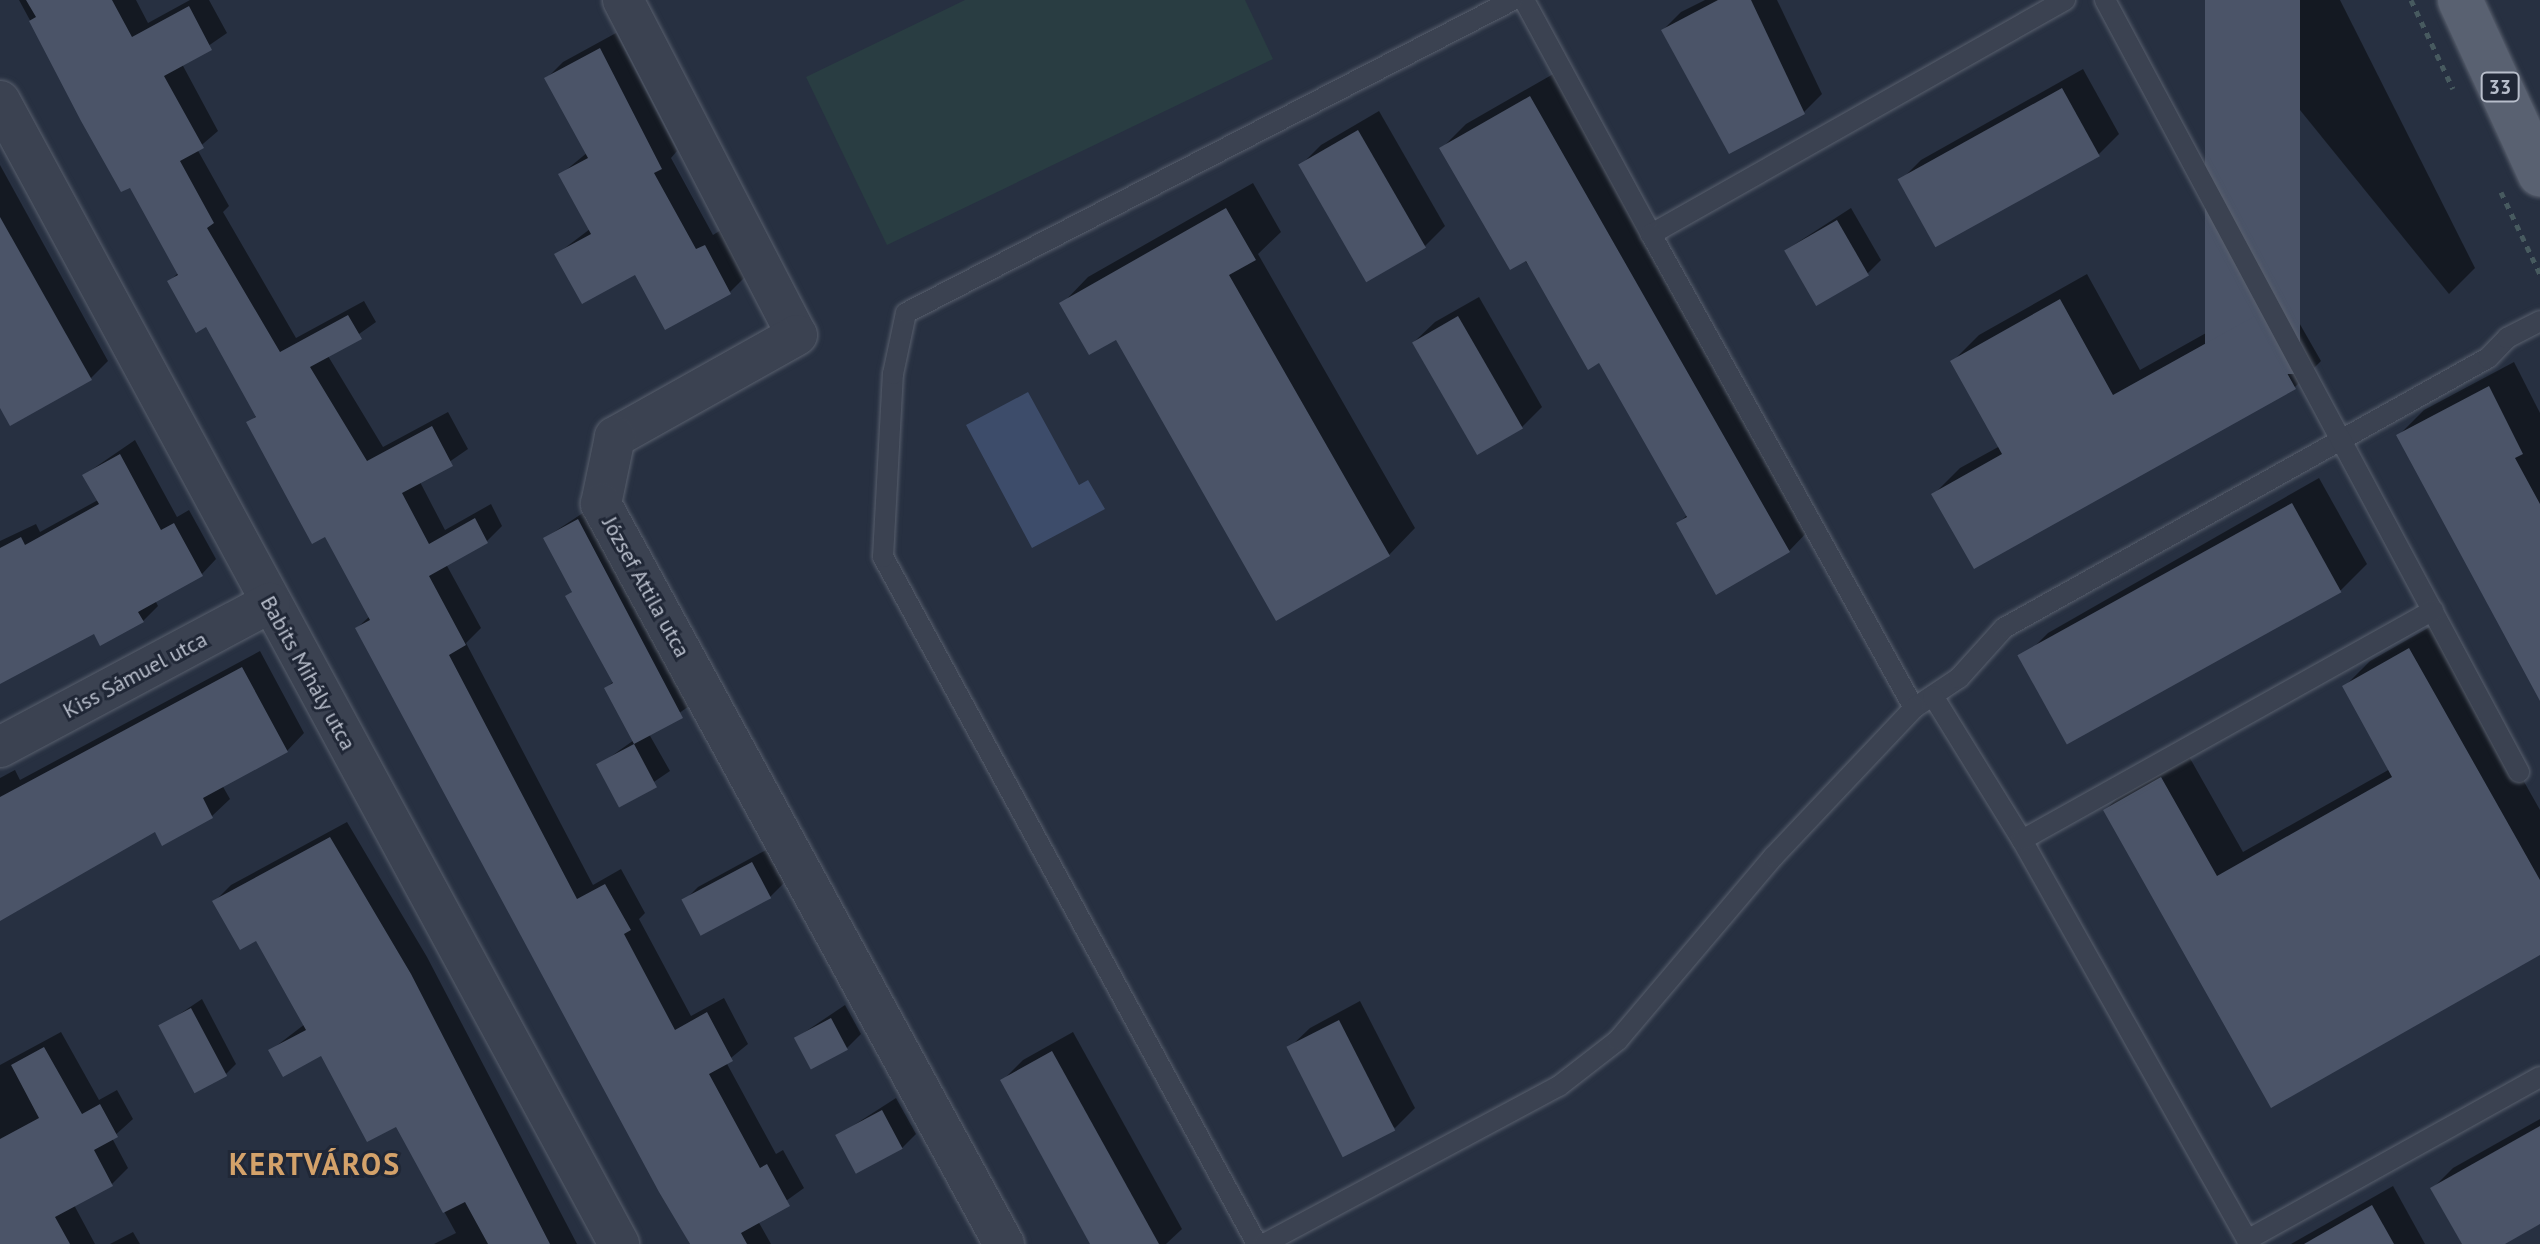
<!DOCTYPE html>
<html>
<head>
<meta charset="utf-8">
<style>
	body { margin:0 }
	#map { position:relative; width:2540px; height:1244px; overflow:hidden; background:#273041; font-family:"PT Sans",sans-serif }
	div>[style] { position:absolute }
	.green>* { inset:0; background:#293d42 }
	.water>* { inset:0; background:#3d4c6a }
	.shadow>* { inset:0; background:#0007 }
	.building>* { inset:0; background:#4b5468; transform-origin:0 0 }
	.path>* { height:5px; margin-top:-2.5px; transform-origin:0; background:repeating-linear-gradient(90deg,#475a5f 0 6px,transparent 0 12px) }
	.roads { filter:drop-shadow(0 0 2px #59606e) drop-shadow(0 0 2px #59606e) }
	.service>* { height:20px; margin:-10px; padding:0 10px; transform-origin:10px; border-radius:10px; background:#3b4251 }
	.minor>* { height:40px; margin:-20px; padding:0 20px; transform-origin:20px; border-radius:20px; background:#3b4251 }
	.primary>* { height:44px; margin:-22px; padding:0 22px; transform-origin:22px; border-radius:22px; background:#596171 }
	span { translate:-50% -50%; white-space:nowrap; text-align:center; line-height:1.15; -webkit-text-stroke:6px #202736; paint-order:stroke }
	.shield-label span { padding:2px 6px; background:#202736; border:2px solid; border-radius:6px; -webkit-text-stroke-width:0 }
	.shield-label { font-size:20px; color:#b8becb; font-weight:700 }
	.street-label { font-size:22px; color:#b8becb }
	.district-label { font-size:30px; color:#d4a26a; font-weight:700; letter-spacing:2px }
</style>
</head>
<body>
<div id="map">
	<div class="green">
		<div style="clip-path:polygon(965px 0,1245px 0,1273px 59px,887px 245px,806px 77px)"></div>
	</div>
	<div class="water">
		<div style="clip-path:polygon(1028px 392px,1079px 485px,1088px 480px,1105px 509px,1032px 548px,966px 425px)"></div>
	</div>
	<div class="shadow">
		<div style="clip-path:polygon(19px 0,136px 0,148px 23px,190px 0,209px 0,227px 33px,182px 64px,218px 131px,197px 149px,229px 206px,223px 212px,296px 338px,364px 301px,376px 322px,328px 356px,383px 447px,448px 412px,468px 449px,420px 482px,445px 530px,491px 504px,502px 526px,487px 541px,446px 564px,481px 628px,466px 643px,593px 885px,621px 869px,645px 913px,639px 919px,691px 1016px,724px 998px,748px 1044px,726px 1062px,776px 1154px,783px 1150px,804px 1188px,758px 1221px,771px 1244px,690px 1244px,357px 628px,370px 616px,326px 534px,249px 423px,257px 415px,207px 324px,170px 281px,179px 272px,131px 185px,122px 190px)"></div>
		<div style="clip-path:polygon(1705px 0,1777px 0,1822px 94px,1804px 112px,1663px 30px,1681px 12px)"></div>
		<div style="clip-path:polygon(2211px 0,2340px 0,2475px 268px,2449px 294px)"></div>
		<div style="clip-path:polygon(616px 33px,677px 151px,671px 158px,713px 235px,721px 230px,746px 276px,730px 292px,557px 254px,590px 229px,560px 175px,588px 152px,547px 78px,563px 62px)"></div>
		<div style="clip-path:polygon(2083px 69px,2119px 134px,2099px 154px,1900px 181px,1921px 160px)"></div>
		<div style="clip-path:polygon(1555px 73px,1813px 526px,1789px 551px,1717px 592px,1678px 524px,1688px 514px,1599px 361px,1442px 148px,1466px 124px)"></div>
		<div style="clip-path:polygon(1379px 111px,1445px 226px,1424px 247px,1301px 165px,1321px 145px)"></div>
		<div style="clip-path:polygon(0 165px,108px 361px,91px 378px,0 404px)"></div>
		<div style="clip-path:polygon(1253px 183px,1281px 232px,1258px 254px,1415px 528px,1389px 555px,1116px 338px,1062px 304px,1088px 277px)"></div>
		<div style="clip-path:polygon(1851px 208px,1881px 260px,1867px 274px,1786px 250px)"></div>
		<div style="clip-path:polygon(2087px 274px,2140px 370px,2281px 291px,2321px 361px,2295px 387px,1934px 494px,1960px 468px,2000px 446px,1953px 361px,1979px 335px)"></div>
		<div style="clip-path:polygon(1479px 297px,1542px 407px,1522px 427px,1414px 342px,1435px 322px)"></div>
		<div style="clip-path:polygon(2514px 362px,2540px 413px,2540px 695px,2399px 435px,2424px 410px)"></div>
		<div style="clip-path:polygon(135px 440px,177px 517px,189px 510px,216px 559px,202px 574px,155px 600px,158px 606px,143px 621px,94px 631px,0 682px,0 541px,36px 524px,40px 532px,98px 500px,84px 475px)"></div>
		<div style="clip-path:polygon(2319px 478px,2367px 564px,2341px 590px,2021px 660px,2048px 633px)"></div>
		<div style="clip-path:polygon(592px 507px,695px 702px,649px 734px,670px 771px,620px 805px,599px 765px,634px 740px,606px 688px,614px 681px,568px 596px,574px 590px,545px 538px)"></div>
		<div style="clip-path:polygon(2435px 624px,2540px 810px,2540px 953px,2272px 1106px,2105px 810px,2131px 785px,2187px 753px,2243px 852px,2390px 769px,2344px 687px,2370px 661px)"></div>
		<div style="clip-path:polygon(260px 651px,304px 733px,287px 751px,222px 785px,230px 799px,212px 816px,155px 830px,0 910px,0 778px,15px 770px,20px 780px)"></div>
		<div style="clip-path:polygon(347px 822px,427px 957px,577px 1244px,434px 1244px,456px 1233px,396px 1124px,322px 1053px,271px 1050px,305px 1024px,257px 938px,215px 901px,231px 885px)"></div>
		<div style="clip-path:polygon(766px 850px,784px 883px,770px 897px,684px 901px,698px 887px)"></div>
		<div style="clip-path:polygon(202px 999px,236px 1064px,226px 1074px,162px 1026px)"></div>
		<div style="clip-path:polygon(1360px 1001px,1415px 1108px,1395px 1128px,1289px 1048px,1310px 1028px)"></div>
		<div style="clip-path:polygon(845px 1005px,861px 1034px,847px 1048px,796px 1038px)"></div>
		<div style="clip-path:polygon(61px 1032px,99px 1100px,117px 1090px,133px 1119px,112px 1138px,128px 1168px,112px 1184px,74px 1205px,95px 1244px,0 1244px,0 1065px)"></div>
		<div style="clip-path:polygon(1073px 1032px,1182px 1229px,1166px 1244px,1092px 1244px,1002px 1081px,1023px 1060px)"></div>
		<div style="clip-path:polygon(896px 1098px,916px 1134px,902px 1148px,857px 1172px,837px 1136px)"></div>
		<div style="clip-path:polygon(2540px 1119px,2540px 1221px,2500px 1244px,2463px 1244px,2433px 1188px,2453px 1168px)"></div>
		<div style="clip-path:polygon(2393px 1186px,2425px 1244px,2291px 1244px)"></div>
		<div style="clip-path:polygon(133px 1232px,140px 1244px,110px 1244px)"></div>
	</div>
	<div class="building">
		<div style="clip-path:polygon(26px 0,112px 0,132px 37px,189px 6px,212px 50px,164px 76px,204px 148px,180px 161px,214px 223px,207px 228px,280px 352px,348px 315px,362px 339px,310px 367px,367px 461px,432px 426px,453px 466px,402px 493px,429px 544px,475px 518px,488px 543px,429px 576px,466px 645px,449px 655px,577px 899px,605px 884px,631px 930px,624px 934px,675px 1030px,707px 1012px,733px 1061px,709px 1074px,760px 1168px,767px 1164px,790px 1206px,741px 1233px,747px 1244px,690px 1244px,659px 1192px,355px 628px,370px 620px,325px 537px,312px 544px,246px 422px,256px 417px,206px 327px,196px 333px,167px 281px,178px 275px,130px 188px,121px 192px,81px 121px,29px 21px,36px 17px)"></div>
		<div style="clip-path:polygon(1718px 0,1751px 0,1805px 114px,1729px 154px,1661px 30px)"></div>
		<div style="left:2205px;top:0;width:95px;height:374px"></div>
		<div style="clip-path:polygon(600px 48px,662px 169px,654px 173px,696px 249px,705px 245px,731px 294px,665px 330px,635px 275px,582px 304px,554px 254px,591px 234px,558px 174px,588px 158px,544px 78px)"></div>
		<div style="left:2062px;top:88px;width:78px;height:188px;rotate:61deg"></div>
		<div style="clip-path:polygon(1530px 96px,1790px 552px,1716px 595px,1676px 523px,1687px 517px,1599px 363px,1588px 370px,1526px 261px,1510px 270px,1439px 148px)"></div>
		<div style="left:1358px;top:130px;width:136px;height:69px;rotate:60deg"></div>
		<div style="clip-path:polygon(1226px 208px,1256px 260px,1229px 275px,1390px 556px,1276px 621px,1116px 340px,1089px 355px,1059px 303px)"></div>
		<div style="clip-path:polygon(0 217px,92px 380px,10px 426px,0 408px)"></div>
		<div style="left:1837px;top:220px;width:64px;height:61px;rotate:60deg"></div>
		<div style="clip-path:polygon(2060px 299px,2113px 395px,2255px 316px,2296px 389px,1974px 569px,1931px 494px,2002px 454px,1950px 361px)"></div>
		<div style="left:1458px;top:316px;width:130px;height:53px;rotate:60deg"></div>
		<div style="clip-path:polygon(2489px 386px,2523px 454px,2515px 458px,2540px 504px,2540px 701px,2396px 435px)"></div>
		<div style="clip-path:polygon(120px 454px,161px 530px,174px 523px,203px 576px,138px 612px,144px 622px,100px 646px,94px 634px,0 684px,0 548px,21px 537px,25px 545px,99px 504px,82px 475px)"></div>
		<div style="left:2292px;top:503px;width:102px;height:314px;rotate:61deg"></div>
		<div style="clip-path:polygon(578px 519px,683px 718px,634px 744px,604px 688px,613px 683px,565px 596px,572px 592px,543px 538px)"></div>
		<div style="clip-path:polygon(2409px 648px,2540px 880px,2540px 955px,2271px 1108px,2103px 810px,2161px 777px,2217px 876px,2392px 777px,2342px 686px)"></div>
		<div style="clip-path:polygon(242px 667px,288px 752px,203px 798px,213px 818px,162px 846px,155px 832px,0 921px,0 797px)"></div>
		<div style="left:634px;top:744px;width:49px;height:43px;rotate:62deg"></div>
		<div style="clip-path:polygon(330px 837px,411px 974px,550px 1244px,488px 1244px,465px 1202px,443px 1213px,396px 1127px,367px 1142px,321px 1056px,283px 1077px,268px 1050px,306px 1030px,256px 941px,240px 950px,212px 901px)"></div>
		<div style="left:752px;top:862px;width:41px;height:80px;rotate:62deg"></div>
		<div style="left:191px;top:1008px;width:77px;height:37px;rotate:62deg"></div>
		<div style="left:831px;top:1018px;width:36px;height:42px;rotate:62deg"></div>
		<div style="left:1339px;top:1020px;width:124px;height:59px;rotate:63deg"></div>
		<div style="clip-path:polygon(44px 1047px,82px 1114px,100px 1104px,118px 1137px,94px 1150px,113px 1186px,55px 1217px,70px 1244px,0 1244px,0 1139px,39px 1118px,11px 1065px)"></div>
		<div style="clip-path:polygon(1052px 1051px,1159px 1244px,1090px 1244px,1000px 1080px)"></div>
		<div style="left:882px;top:1110px;width:44px;height:53px;rotate:62deg"></div>
		<div style="clip-path:polygon(2540px 1126px,2540px 1224px,2505px 1244px,2462px 1244px,2430px 1188px)"></div>
		<div style="clip-path:polygon(2372px 1205px,2394px 1244px,2304px 1244px)"></div>
	</div>
	<div class="path">
		<div style="left:2411px;top:0;width:98px;rotate:64.7deg"></div>
		<div style="left:2501px;top:192px;width:91px;rotate:64.6deg"></div>
	</div>
	<div class="roads">
		<div class="service">
			<div style="left:1524px;top:0;width:266px;rotate:61.5deg"></div>
			<div style="left:2065px;top:0;width:476px;rotate:150.5deg"></div>
			<div style="left:1651px;top:234px;width:542px;rotate:60.98deg"></div>
			<div style="left:1914px;top:708px;width:54px;rotate:-33.7deg"></div>
			<div style="left:1959px;top:678px;width:67px;rotate:-48deg"></div>
			<div style="left:2004px;top:628px;width:554px;rotate:-29.16deg"></div>
			<div style="left:2488px;top:358px;width:28px;rotate:-46deg"></div>
			<div style="left:2507px;top:338px;width:37px;rotate:-27deg"></div>
			<div style="left:2105px;top:0;width:876px;rotate:61.8deg"></div>
			<div style="left:1933px;top:696px;width:169px;rotate:58.3deg"></div>
			<div style="left:2022px;top:840px;width:459px;rotate:60.6deg"></div>
			<div style="left:2247px;top:1240px;width:335px;rotate:-29.1deg"></div>
			<div style="left:2022px;top:840px;width:471px;rotate:-29.2deg"></div>
			<div style="left:1257px;top:1244px;width:782px;rotate:-118.56deg"></div>
			<div style="left:883px;top:557px;width:183px;rotate:-86.9deg"></div>
			<div style="left:893px;top:374px;width:62px;rotate:-78deg"></div>
			<div style="left:906px;top:313px;width:683px;rotate:-27.28deg"></div>
			<div style="left:1264px;top:1244px;width:335px;rotate:-28.2deg"></div>
			<div style="left:1559px;top:1086px;width:75px;rotate:-37.9deg"></div>
			<div style="left:1618px;top:1040px;width:241px;rotate:-49.7deg"></div>
			<div style="left:1774px;top:856px;width:204px;rotate:-46.6deg"></div>
		</div>
		<div class="minor">
			<div style="left:623px;top:0;width:377px;rotate:62.6deg"></div>
			<div style="left:797px;top:335px;width:209px;rotate:150.7deg"></div>
			<div style="left:615px;top:437px;width:68px;rotate:101.8deg"></div>
			<div style="left:601px;top:504px;width:843px;rotate:61.43deg"></div>
			<div style="left:0;top:101px;width:1300px;rotate:61.56deg"></div>
			<div style="left:0;top:747px;width:306px;rotate:-28.1deg"></div>
		</div>
		<div class="primary">
			<div style="left:2460px;top:0;width:192px;rotate:65.3deg"></div>
		</div>
	</div>
	<div class="shield-label">
		<span style="left:2500px;top:87px">33</span>
	</div>
	<div class="street-label">
		<span style="left:646px;top:587px;rotate:61deg">József Attila utca</span>
		<span style="left:308px;top:673px;rotate:61deg">Babits Mihály utca</span>
		<span style="left:135px;top:675px;rotate:-28deg">Kiss Sámuel utca</span>
	</div>
	<div class="district-label">
		<span style="left:315px;top:1164px">KERTVÁROS</span>
	</div>
</div>
</body>
</html>
